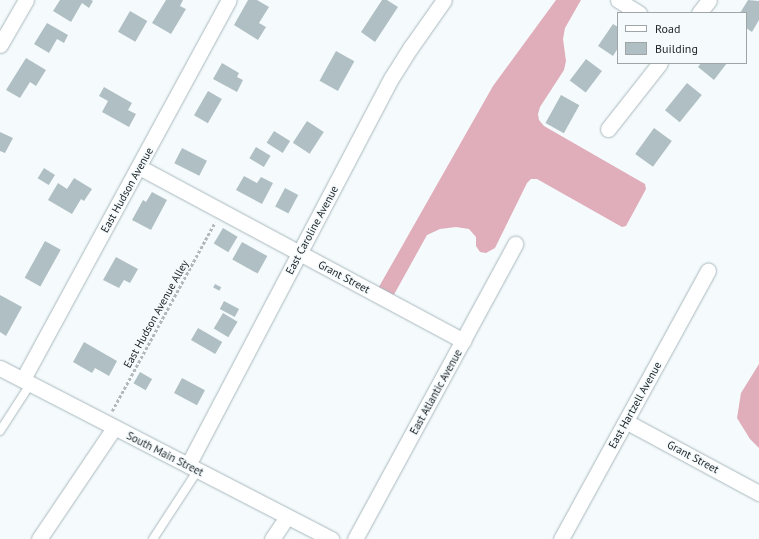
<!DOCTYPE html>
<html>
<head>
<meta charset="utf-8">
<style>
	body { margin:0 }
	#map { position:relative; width:759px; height:539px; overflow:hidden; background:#f5fbfd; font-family:"PT Sans",sans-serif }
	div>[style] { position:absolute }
	.forest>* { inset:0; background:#e0adba }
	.building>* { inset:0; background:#b0bfc4; transform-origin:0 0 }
	.path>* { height:2.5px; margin-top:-1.25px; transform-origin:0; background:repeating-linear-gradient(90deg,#b2b8ba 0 3px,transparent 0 5px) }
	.roads { filter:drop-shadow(0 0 1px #a9b8bd) drop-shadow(0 0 1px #a9b8bd) }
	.service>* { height:8px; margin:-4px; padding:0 4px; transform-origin:4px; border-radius:4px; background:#fff }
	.minor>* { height:15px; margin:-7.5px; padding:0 7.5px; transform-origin:7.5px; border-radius:7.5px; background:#fff }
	span { translate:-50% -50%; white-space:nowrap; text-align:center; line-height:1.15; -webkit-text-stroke:3px #f5fbfd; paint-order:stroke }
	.street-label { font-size:11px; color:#1d2324 }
	.legend { position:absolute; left:617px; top:12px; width:130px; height:52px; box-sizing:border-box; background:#f5fbfd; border:1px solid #9fa5a6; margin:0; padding:5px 7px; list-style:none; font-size:12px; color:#1d2324 }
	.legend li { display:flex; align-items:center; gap:8px; height:20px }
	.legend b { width:20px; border:1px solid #9fa5a6 }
</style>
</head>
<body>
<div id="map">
	<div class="forest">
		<div style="clip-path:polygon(556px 0,581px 0,565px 28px,563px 39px,566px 61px,564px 70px,540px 107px,538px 114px,539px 120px,544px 126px,645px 184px,646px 189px,626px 226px,622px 227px,537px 179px,531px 179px,527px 183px,495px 248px,486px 253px,480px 252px,476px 246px,476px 237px,469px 229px,456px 227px,440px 229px,427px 235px,391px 300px,376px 292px,493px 86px)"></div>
		<div style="clip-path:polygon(759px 364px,759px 448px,750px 439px,737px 418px,741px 393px)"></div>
	</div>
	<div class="building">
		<div style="clip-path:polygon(60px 0,91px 0,93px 1px,89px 8px,82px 3px,71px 22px,53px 11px)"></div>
		<div style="clip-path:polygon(166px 0,183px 0,180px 6px,186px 9px,171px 34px,152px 23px)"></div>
		<div style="clip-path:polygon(248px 0,257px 0,269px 7px,259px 23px,266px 27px,258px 40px,234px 25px)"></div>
		<div style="clip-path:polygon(382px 0,387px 0,398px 7px,375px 42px,361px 32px)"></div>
		<div style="clip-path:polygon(748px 0,759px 1px,759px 20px,752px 32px,746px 28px,746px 13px,740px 13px)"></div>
		<div style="left:130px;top:11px;width:20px;height:24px;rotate:30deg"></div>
		<div style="clip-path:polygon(47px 23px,68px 35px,64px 43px,57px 39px,49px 53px,34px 44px)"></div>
		<div style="clip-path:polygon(613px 24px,618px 27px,618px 48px,613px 56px,598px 46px)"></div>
		<div style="left:336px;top:51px;width:21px;height:34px;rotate:29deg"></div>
		<div style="clip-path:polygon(26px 58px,46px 70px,36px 86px,30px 82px,20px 98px,6px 90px)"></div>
		<div style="left:586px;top:59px;width:20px;height:27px;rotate:37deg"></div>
		<div style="clip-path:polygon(222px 63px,239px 73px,237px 77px,243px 80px,237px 92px,213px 79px)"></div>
		<div style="clip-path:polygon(701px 63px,727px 63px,714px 80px,698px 67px)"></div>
		<div style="left:687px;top:83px;width:19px;height:35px;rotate:39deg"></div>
		<div style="clip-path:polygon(104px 87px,132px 103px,128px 110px,136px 114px,129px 127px,102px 112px,108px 101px,99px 96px)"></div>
		<div style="left:208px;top:91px;width:16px;height:28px;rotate:30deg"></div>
		<div style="left:561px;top:95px;width:21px;height:32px;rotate:29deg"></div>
		<div style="left:307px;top:121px;width:20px;height:26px;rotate:33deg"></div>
		<div style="left:654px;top:128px;width:22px;height:32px;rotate:36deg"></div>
		<div style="left:274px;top:131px;width:19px;height:14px;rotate:32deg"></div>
		<div style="clip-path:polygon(0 132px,13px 138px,5px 153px,0 151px)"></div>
		<div style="left:256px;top:147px;width:17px;height:13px;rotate:31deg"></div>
		<div style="left:182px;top:148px;width:28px;height:17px;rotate:27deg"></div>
		<div style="left:44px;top:168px;width:13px;height:12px;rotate:32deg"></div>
		<div style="clip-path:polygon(244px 176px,257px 183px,261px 177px,273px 183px,262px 204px,236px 190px)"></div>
		<div style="clip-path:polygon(74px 178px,92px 189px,84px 201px,81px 199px,72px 214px,48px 200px,58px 183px,67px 189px)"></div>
		<div style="left:285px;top:188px;width:15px;height:21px;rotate:28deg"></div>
		<div style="clip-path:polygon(152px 192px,167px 200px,151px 230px,132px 220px,143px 200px,146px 202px)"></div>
		<div style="left:223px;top:228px;width:17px;height:18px;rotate:31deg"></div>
		<div style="left:45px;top:241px;width:18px;height:42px;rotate:29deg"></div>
		<div style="left:242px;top:242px;width:29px;height:20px;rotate:29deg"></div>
		<div style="clip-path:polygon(116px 257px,138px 269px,130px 283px,124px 280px,119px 288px,103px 280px)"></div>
		<div style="left:215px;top:284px;width:7px;height:4px;rotate:27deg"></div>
		<div style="clip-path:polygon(0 295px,22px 307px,6px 336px,0 332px)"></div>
		<div style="left:224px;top:301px;width:17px;height:9px;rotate:28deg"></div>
		<div style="left:223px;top:313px;width:17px;height:18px;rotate:31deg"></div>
		<div style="left:198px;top:328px;width:28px;height:14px;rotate:30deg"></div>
		<div style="clip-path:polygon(84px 342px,117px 361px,109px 376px,95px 368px,92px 373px,73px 362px)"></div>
		<div style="left:140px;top:372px;width:14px;height:13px;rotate:30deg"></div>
		<div style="left:182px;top:378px;width:26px;height:17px;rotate:28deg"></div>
	</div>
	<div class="path">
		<div style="left:112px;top:411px;width:215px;rotate:-61.4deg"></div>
	</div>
	<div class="roads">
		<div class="service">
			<div style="left:0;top:431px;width:57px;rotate:-57.1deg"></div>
			<div style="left:153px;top:539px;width:82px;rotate:-56.9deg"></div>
		</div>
		<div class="minor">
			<div style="left:618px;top:0;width:25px;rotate:32deg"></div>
			<div style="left:699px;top:13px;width:16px;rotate:-52deg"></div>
			<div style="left:0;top:45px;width:52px;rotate:-60deg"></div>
			<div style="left:608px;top:129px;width:84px;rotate:-51.8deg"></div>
			<div style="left:139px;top:167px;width:368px;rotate:28.2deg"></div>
			<div style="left:0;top:368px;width:373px;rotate:27.3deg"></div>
			<div style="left:23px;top:379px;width:431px;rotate:-61.5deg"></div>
			<div style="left:627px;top:422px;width:150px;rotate:28.3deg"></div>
			<div style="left:188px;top:465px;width:438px;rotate:-62.3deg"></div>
			<div style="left:392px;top:77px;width:36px;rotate:-58deg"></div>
			<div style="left:411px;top:47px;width:57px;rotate:-54.9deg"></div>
			<div style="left:39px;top:539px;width:134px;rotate:-56deg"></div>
			<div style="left:272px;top:539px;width:27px;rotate:-56deg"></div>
			<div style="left:355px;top:539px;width:336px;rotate:-61.5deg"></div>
			<div style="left:561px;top:539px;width:306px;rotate:-61.3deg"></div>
		</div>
	</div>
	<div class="street-label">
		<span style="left:127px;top:190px;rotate:-61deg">East Hudson Avenue</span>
		<span style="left:312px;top:230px;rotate:-62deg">East Caroline Avenue</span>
		<span style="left:344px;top:277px;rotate:28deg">Grant Street</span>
		<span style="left:156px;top:314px;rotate:-61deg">East Hudson Avenue Alley</span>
		<span style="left:436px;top:392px;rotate:-61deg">East Atlantic Avenue</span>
		<span style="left:635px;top:405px;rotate:-61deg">East Hartzell Avenue</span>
		<span style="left:165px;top:454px;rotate:27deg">South Main Street</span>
		<span style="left:693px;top:457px;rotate:28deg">Grant Street</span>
	</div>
	<ul class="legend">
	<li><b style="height:5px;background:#fff"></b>Road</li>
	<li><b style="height:11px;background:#b0bfc4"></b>Building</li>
	</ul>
</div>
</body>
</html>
